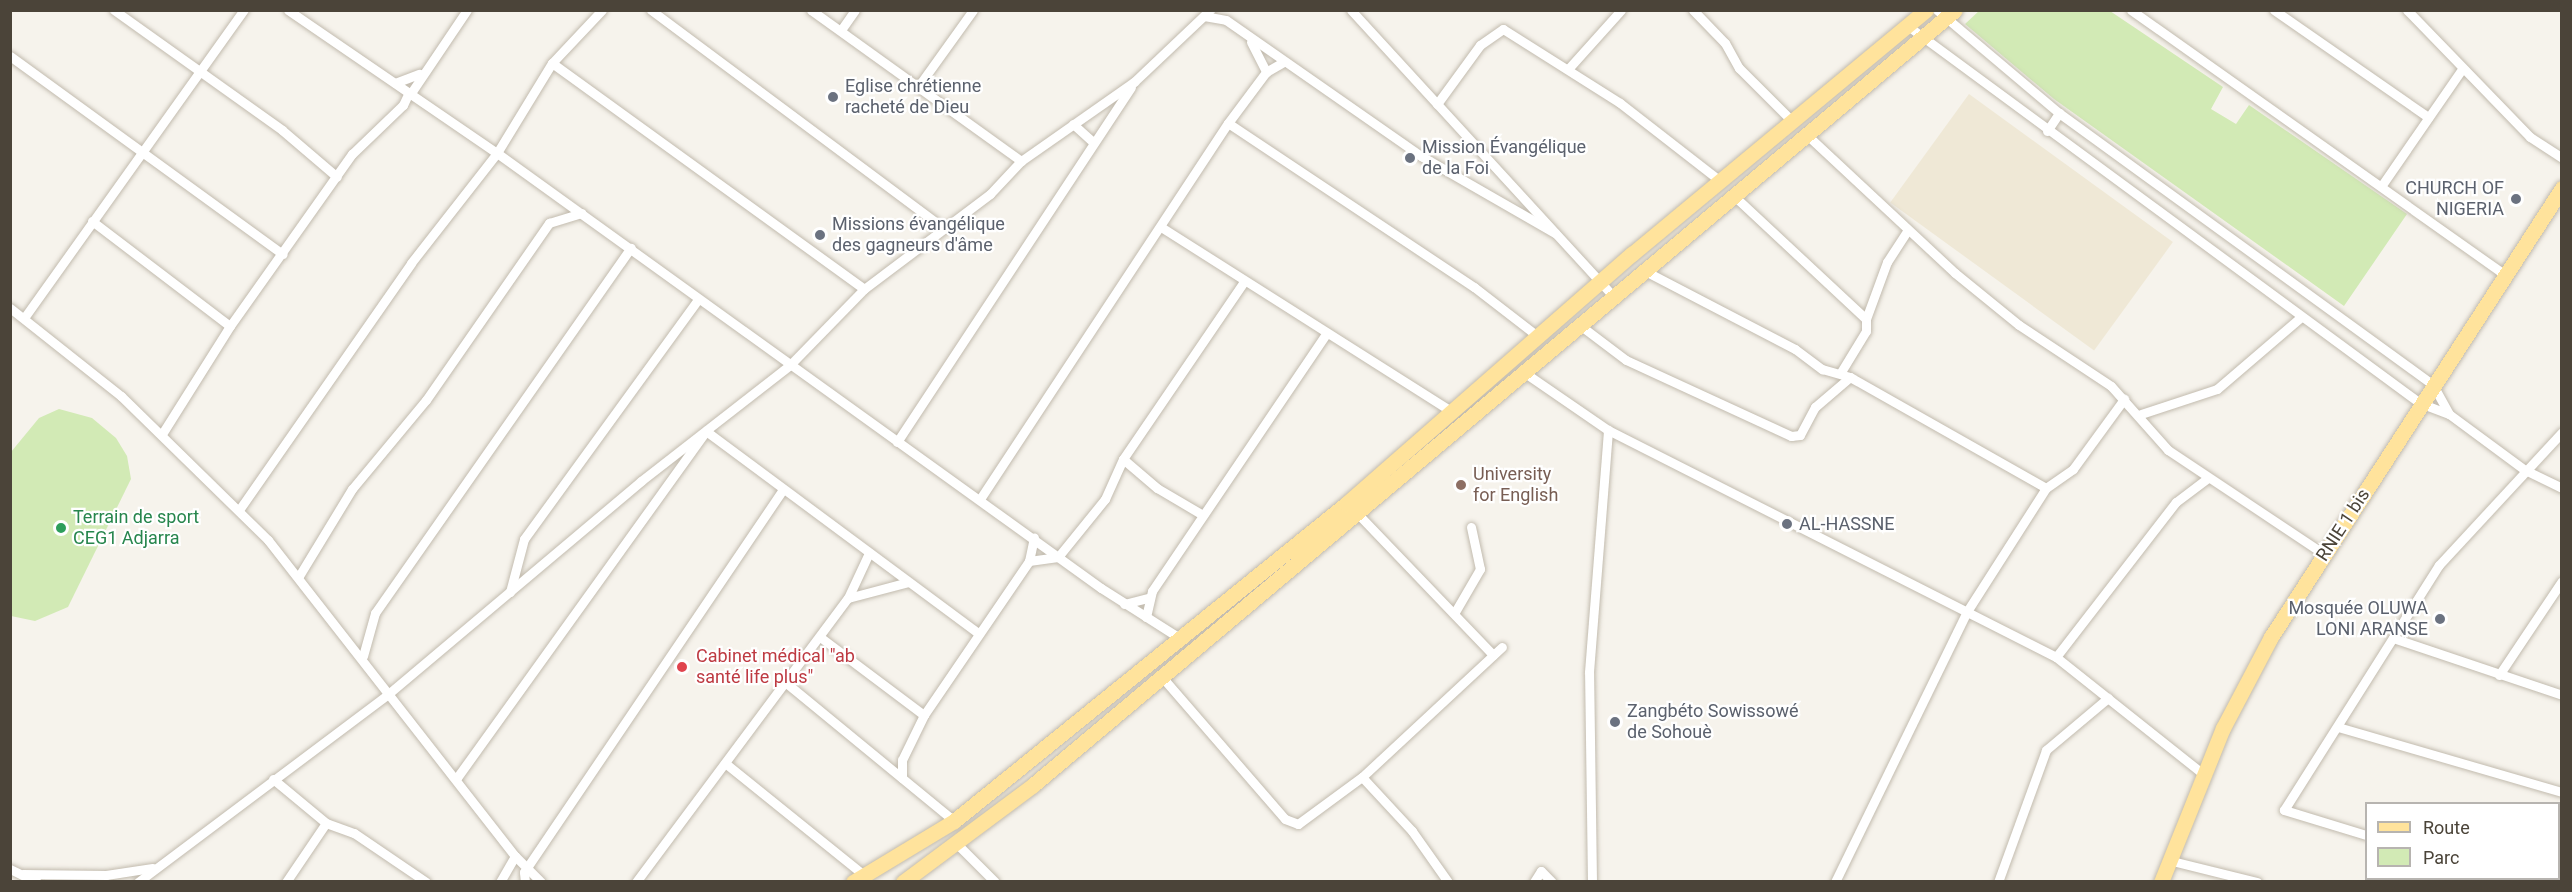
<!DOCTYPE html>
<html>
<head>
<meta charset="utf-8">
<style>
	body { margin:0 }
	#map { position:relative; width:2572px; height:892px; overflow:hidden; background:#f6f3ec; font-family:Roboto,sans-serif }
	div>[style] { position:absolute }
	.education>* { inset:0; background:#efe8d6; transform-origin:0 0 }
	.green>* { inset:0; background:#d2eab5 }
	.roads { filter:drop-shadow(0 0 2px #c2bbae) drop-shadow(0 0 2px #c2bbae) }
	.street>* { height:9px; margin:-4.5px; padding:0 4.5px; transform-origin:4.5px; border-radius:4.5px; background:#fff }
	.primary>* { height:15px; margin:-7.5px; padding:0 7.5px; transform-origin:7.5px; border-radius:7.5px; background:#ffe39c }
	.dots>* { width:16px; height:16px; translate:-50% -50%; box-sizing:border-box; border:3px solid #fff; border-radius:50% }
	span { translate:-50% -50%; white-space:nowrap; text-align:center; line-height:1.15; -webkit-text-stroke:4.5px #fff; paint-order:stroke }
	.worship-label { font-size:18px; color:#5b616d }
	.left { translate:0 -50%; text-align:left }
	.right { translate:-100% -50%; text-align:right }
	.education-label { font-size:18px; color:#785e54 }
	.leisure-label { font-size:18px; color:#27864d }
	.street-label { font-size:18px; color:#4b4439 }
	.health-label { font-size:18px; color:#be3a42 }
	.frame { position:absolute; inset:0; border:12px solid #4b4439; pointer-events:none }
	.legend { position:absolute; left:2365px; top:802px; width:195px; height:78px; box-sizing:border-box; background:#fff; border:2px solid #b7b4b0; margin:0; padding:8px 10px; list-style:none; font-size:18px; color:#4b4439 }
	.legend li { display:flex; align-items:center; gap:12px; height:30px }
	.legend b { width:30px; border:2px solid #b7b4b0 }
</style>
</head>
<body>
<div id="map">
	<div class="education">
		<div style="left:1969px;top:94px;width:252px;height:134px;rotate:36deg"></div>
	</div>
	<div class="green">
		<div style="clip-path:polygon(1980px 10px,2110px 11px,2223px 87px,2211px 109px,2236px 124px,2249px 105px,2407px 214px,2344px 306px,2054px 99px,1965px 24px)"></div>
		<div style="clip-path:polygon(59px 409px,92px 418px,116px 438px,127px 456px,131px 479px,68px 607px,35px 621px,11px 616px,11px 452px,39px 418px)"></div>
	</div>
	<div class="roads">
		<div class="street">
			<div style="left:114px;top:10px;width:206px;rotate:35.5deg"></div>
			<div style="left:282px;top:130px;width:72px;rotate:40.5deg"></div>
			<div style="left:288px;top:10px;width:253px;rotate:34.4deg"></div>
			<div style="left:497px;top:153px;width:744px;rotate:35.76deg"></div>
			<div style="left:1101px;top:588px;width:91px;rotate:32.5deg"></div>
			<div style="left:651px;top:10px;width:364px;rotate:36.7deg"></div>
			<div style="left:811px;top:10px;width:259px;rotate:35.7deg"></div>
			<div style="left:1351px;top:10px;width:389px;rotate:47.5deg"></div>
			<div style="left:1693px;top:10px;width:46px;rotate:45.9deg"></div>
			<div style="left:1725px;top:43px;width:29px;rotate:61deg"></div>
			<div style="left:1739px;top:68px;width:75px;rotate:45deg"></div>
			<div style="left:1937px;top:10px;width:160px;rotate:40.2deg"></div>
			<div style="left:2059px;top:113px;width:462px;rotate:36deg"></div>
			<div style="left:2433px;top:385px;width:33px;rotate:61deg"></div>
			<div style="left:2131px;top:10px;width:456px;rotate:35.3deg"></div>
			<div style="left:2274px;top:10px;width:188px;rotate:34.8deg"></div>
			<div style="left:2407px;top:10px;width:177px;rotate:45.9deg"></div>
			<div style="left:2530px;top:137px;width:38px;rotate:33deg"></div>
			<div style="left:1204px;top:16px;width:22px;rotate:10deg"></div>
			<div style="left:1226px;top:20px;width:238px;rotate:34.9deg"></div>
			<div style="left:1421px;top:156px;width:155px;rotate:29.9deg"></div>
			<div style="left:1908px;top:26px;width:636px;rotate:36.37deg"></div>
			<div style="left:2420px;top:403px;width:31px;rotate:21deg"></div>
			<div style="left:2449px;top:414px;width:94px;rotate:36.4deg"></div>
			<div style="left:2525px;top:470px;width:41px;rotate:25.9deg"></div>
			<div style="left:841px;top:30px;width:24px;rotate:-55deg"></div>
			<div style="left:1251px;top:42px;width:34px;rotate:63deg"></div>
			<div style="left:10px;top:56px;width:337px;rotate:36deg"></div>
			<div style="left:552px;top:63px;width:385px;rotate:35.9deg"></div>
			<div style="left:1569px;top:68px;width:78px;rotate:-48.1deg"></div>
			<div style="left:395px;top:83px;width:26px;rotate:-21deg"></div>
			<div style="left:920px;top:84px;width:91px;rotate:-54.4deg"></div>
			<div style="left:411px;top:93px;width:100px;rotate:-56deg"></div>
			<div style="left:1437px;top:104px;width:73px;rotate:-53.9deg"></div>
			<div style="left:1480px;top:45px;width:28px;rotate:-35deg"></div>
			<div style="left:1503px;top:29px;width:138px;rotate:32.3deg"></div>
			<div style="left:1620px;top:103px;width:125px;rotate:37.9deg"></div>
			<div style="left:1228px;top:123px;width:296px;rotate:33.7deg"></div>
			<div style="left:1474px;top:287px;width:83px;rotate:37.7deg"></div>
			<div style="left:1073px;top:124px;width:27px;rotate:42deg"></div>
			<div style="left:2047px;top:131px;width:22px;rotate:-56deg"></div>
			<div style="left:1807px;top:135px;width:202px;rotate:43deg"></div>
			<div style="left:1955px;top:273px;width:82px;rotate:39.1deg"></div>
			<div style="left:2019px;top:325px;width:110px;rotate:33.5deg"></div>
			<div style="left:2111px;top:386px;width:86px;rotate:48.3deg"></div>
			<div style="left:2168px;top:450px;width:187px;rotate:33.7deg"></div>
			<div style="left:2382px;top:185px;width:141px;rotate:-55.4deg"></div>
			<div style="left:1733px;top:195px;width:182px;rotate:43deg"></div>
			<div style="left:1866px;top:319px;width:12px;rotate:90deg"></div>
			<div style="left:1866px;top:331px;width:48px;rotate:121.4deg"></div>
			<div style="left:92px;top:221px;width:173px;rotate:37.3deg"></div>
			<div style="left:1161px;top:227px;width:345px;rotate:32.4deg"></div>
			<div style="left:1645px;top:271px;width:169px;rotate:27.5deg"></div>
			<div style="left:1795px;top:349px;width:34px;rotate:37deg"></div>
			<div style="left:1822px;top:369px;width:29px;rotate:16deg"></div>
			<div style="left:1850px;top:377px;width:225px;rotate:29.5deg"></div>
			<div style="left:10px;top:308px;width:142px;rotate:38.4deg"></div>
			<div style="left:121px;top:396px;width:206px;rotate:44.4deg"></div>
			<div style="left:268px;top:540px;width:401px;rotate:52deg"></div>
			<div style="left:515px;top:856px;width:37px;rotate:45deg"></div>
			<div style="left:24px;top:318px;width:379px;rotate:-54.5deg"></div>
			<div style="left:1866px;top:319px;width:61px;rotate:-69.8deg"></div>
			<div style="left:1887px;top:262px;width:38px;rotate:-57deg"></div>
			<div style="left:1581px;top:326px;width:56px;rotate:37.1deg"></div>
			<div style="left:1626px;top:360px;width:182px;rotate:24.7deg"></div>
			<div style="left:1791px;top:436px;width:9px;rotate:-6deg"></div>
			<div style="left:1800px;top:435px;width:32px;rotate:-62deg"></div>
			<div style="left:1815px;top:407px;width:46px;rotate:-40.6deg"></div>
			<div style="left:1525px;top:373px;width:101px;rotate:34.5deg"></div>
			<div style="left:1608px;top:430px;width:502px;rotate:26.87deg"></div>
			<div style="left:2056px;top:657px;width:188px;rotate:38.5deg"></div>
			<div style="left:2141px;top:414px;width:80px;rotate:-18.2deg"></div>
			<div style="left:2217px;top:389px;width:111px;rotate:-40.6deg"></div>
			<div style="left:162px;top:434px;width:128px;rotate:-57.8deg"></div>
			<div style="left:230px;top:326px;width:211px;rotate:-54.7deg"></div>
			<div style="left:352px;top:154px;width:71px;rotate:-43.9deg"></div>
			<div style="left:403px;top:105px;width:14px;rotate:-65deg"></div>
			<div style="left:897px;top:442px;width:425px;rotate:-56.6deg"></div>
			<div style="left:1123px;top:459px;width:45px;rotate:40.5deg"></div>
			<div style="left:1157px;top:488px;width:51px;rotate:30.6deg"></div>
			<div style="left:980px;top:499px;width:450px;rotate:-56.6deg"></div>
			<div style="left:1228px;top:123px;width:64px;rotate:-53.3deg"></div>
			<div style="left:1266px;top:72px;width:20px;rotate:-30deg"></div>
			<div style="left:239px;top:510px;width:301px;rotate:-55.1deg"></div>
			<div style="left:411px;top:263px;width:140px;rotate:-52deg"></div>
			<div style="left:497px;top:153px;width:105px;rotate:-58.6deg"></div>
			<div style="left:552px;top:63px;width:73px;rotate:-46.7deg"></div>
			<div style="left:1356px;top:512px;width:198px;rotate:46.2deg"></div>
			<div style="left:1029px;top:561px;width:29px;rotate:-8deg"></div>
			<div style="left:1058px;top:557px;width:75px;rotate:-51deg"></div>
			<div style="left:1105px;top:499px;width:44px;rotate:-65.8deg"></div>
			<div style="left:1123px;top:459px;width:213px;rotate:-55.7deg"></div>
			<div style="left:299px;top:576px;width:102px;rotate:-58.7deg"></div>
			<div style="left:352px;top:489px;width:116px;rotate:-50.3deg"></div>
			<div style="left:426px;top:400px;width:216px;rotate:-55.2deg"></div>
			<div style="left:549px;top:223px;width:34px;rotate:-17deg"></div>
			<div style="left:510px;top:592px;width:55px;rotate:-75.2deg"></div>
			<div style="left:524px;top:539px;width:294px;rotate:-54deg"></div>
			<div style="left:848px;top:598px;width:62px;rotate:-14.9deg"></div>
			<div style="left:1124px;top:604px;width:25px;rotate:-14deg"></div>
			<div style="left:1455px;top:612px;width:50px;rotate:-59.8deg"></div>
			<div style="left:1480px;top:569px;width:43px;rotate:-102.1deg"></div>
			<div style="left:1146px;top:617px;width:27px;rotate:-77deg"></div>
			<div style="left:1152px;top:591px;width:312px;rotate:-55.9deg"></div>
			<div style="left:820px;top:637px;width:130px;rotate:36.9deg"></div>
			<div style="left:2393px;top:638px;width:178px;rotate:18.6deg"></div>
			<div style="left:363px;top:656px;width:45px;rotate:-74.4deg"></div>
			<div style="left:375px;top:613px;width:446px;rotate:-55deg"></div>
			<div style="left:2056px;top:657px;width:196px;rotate:-52.3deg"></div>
			<div style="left:2176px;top:502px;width:40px;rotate:-37deg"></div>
			<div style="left:2499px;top:675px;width:113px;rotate:-56.2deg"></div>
			<div style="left:1162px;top:677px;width:188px;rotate:49.1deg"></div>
			<div style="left:1285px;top:819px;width:14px;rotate:21deg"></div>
			<div style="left:1298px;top:824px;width:79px;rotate:-36.3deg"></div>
			<div style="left:1362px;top:777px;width:191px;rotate:-42.9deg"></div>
			<div style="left:785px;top:682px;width:219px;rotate:39.4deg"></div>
			<div style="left:2338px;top:727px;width:233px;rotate:16.2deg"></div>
			<div style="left:725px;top:763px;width:180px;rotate:38.9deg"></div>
			<div style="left:1362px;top:777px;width:74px;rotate:47.2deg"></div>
			<div style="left:1412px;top:831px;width:62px;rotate:54.8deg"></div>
			<div style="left:902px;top:778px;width:18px;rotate:-90deg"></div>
			<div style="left:902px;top:760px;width:50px;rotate:-63.9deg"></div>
			<div style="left:924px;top:715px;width:186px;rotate:-55.7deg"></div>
			<div style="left:1029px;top:561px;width:24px;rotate:-78deg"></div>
			<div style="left:273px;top:779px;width:69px;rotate:39.7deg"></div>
			<div style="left:326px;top:823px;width:30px;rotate:20deg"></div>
			<div style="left:354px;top:833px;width:87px;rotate:34.2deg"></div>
			<div style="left:456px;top:779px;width:428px;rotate:-54.3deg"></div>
			<div style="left:706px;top:431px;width:340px;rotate:36.6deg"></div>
			<div style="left:2366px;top:835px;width:86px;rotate:-163deg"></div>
			<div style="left:2284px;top:810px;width:290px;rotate:-57.7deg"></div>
			<div style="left:2439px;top:565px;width:181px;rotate:-47.2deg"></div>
			<div style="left:958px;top:845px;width:52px;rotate:45deg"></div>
			<div style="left:2168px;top:860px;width:92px;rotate:13.9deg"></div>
			<div style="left:10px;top:869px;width:30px;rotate:26deg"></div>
			<div style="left:23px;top:874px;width:83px;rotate:0.7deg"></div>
			<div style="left:106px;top:875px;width:47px;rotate:-8.7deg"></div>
			<div style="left:2513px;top:878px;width:11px;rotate:22deg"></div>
			<div style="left:138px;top:882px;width:311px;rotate:-36.9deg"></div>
			<div style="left:387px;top:695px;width:332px;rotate:-40.1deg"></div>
			<div style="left:641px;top:481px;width:189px;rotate:-37.9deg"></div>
			<div style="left:790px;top:365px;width:106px;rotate:-45.8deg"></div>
			<div style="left:864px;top:289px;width:158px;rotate:-37deg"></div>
			<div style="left:990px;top:194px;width:45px;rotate:-46.8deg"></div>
			<div style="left:1021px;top:161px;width:138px;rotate:-35deg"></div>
			<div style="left:1134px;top:82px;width:105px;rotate:-43.5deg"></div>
			<div style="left:286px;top:882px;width:71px;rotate:-55.9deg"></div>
			<div style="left:500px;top:882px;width:30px;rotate:-60deg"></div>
			<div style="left:525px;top:882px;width:10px;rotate:-96deg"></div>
			<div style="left:524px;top:872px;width:460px;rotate:-55.9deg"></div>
			<div style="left:636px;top:882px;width:354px;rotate:-53.3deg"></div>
			<div style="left:848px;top:598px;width:50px;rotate:-65deg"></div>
			<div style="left:1534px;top:882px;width:13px;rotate:-58deg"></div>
			<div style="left:1541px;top:871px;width:16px;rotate:45deg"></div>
			<div style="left:1592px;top:882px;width:210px;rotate:-90.8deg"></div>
			<div style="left:1589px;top:672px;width:243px;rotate:-85.5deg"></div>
			<div style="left:1835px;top:882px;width:299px;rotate:-64deg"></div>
			<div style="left:1966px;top:613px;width:148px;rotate:-57.4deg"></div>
			<div style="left:2046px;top:488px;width:33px;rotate:-35deg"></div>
			<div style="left:2073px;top:469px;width:87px;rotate:-53.9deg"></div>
			<div style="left:1998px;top:882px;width:140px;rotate:-70deg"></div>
			<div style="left:2046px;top:750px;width:81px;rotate:-40deg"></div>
		</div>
		<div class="primary">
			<div style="left:853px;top:882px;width:118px;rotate:-31.1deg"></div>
			<div style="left:954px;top:821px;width:504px;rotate:-38.96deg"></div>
			<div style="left:1346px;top:504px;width:380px;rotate:-41.2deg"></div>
			<div style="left:1632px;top:254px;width:382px;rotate:-39.7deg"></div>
			<div style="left:903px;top:882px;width:162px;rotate:-36.7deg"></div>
			<div style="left:1033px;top:785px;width:1204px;rotate:-40.05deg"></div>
			<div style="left:2161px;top:882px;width:166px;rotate:-68.1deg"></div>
			<div style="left:2223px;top:728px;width:103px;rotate:-62.2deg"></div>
			<div style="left:2271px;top:637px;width:535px;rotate:-57.05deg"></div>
		</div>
	</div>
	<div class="dots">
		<div style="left:833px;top:97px;background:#6b7280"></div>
		<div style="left:1410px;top:158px;background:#6b7280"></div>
		<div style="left:2516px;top:199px;background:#6b7280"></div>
		<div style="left:820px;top:235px;background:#6b7280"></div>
		<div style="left:1461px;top:485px;background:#8d6e63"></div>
		<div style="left:1787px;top:524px;background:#6b7280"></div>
		<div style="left:61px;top:528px;background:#2e9e5b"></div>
		<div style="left:2440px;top:619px;background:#6b7280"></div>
		<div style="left:682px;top:667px;background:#e0444e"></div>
		<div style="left:1615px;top:722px;background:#6b7280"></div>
	</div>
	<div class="worship-label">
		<span class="left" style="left:845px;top:97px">Eglise chrétienne<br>racheté de Dieu</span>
		<span class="left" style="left:1422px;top:158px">Mission Évangélique<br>de la Foi</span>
		<span class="right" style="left:2504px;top:199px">CHURCH OF<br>NIGERIA</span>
		<span class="left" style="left:832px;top:235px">Missions évangélique<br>des gagneurs d'âme</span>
		<span class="left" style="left:1799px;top:524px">AL-HASSNE</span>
		<span class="right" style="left:2428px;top:619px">Mosquée OLUWA<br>LONI ARANSE</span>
		<span class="left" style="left:1627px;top:722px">Zangbéto Sowissowé<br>de Sohouè</span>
	</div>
	<div class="education-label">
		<span class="left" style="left:1473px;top:485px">University<br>for English</span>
	</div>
	<div class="leisure-label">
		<span class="left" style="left:73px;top:528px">Terrain de sport<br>CEG1 Adjarra</span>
	</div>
	<div class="street-label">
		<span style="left:2343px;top:525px;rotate:-57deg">RNIE 1 bis</span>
	</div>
	<div class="health-label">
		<span class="left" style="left:696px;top:667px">Cabinet médical "ab<br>santé life plus"</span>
	</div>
	<div class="frame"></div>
	<ul class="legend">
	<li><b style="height:8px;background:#ffe39c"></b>Route</li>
	<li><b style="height:16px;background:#d2eab5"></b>Parc</li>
	</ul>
</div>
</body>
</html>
